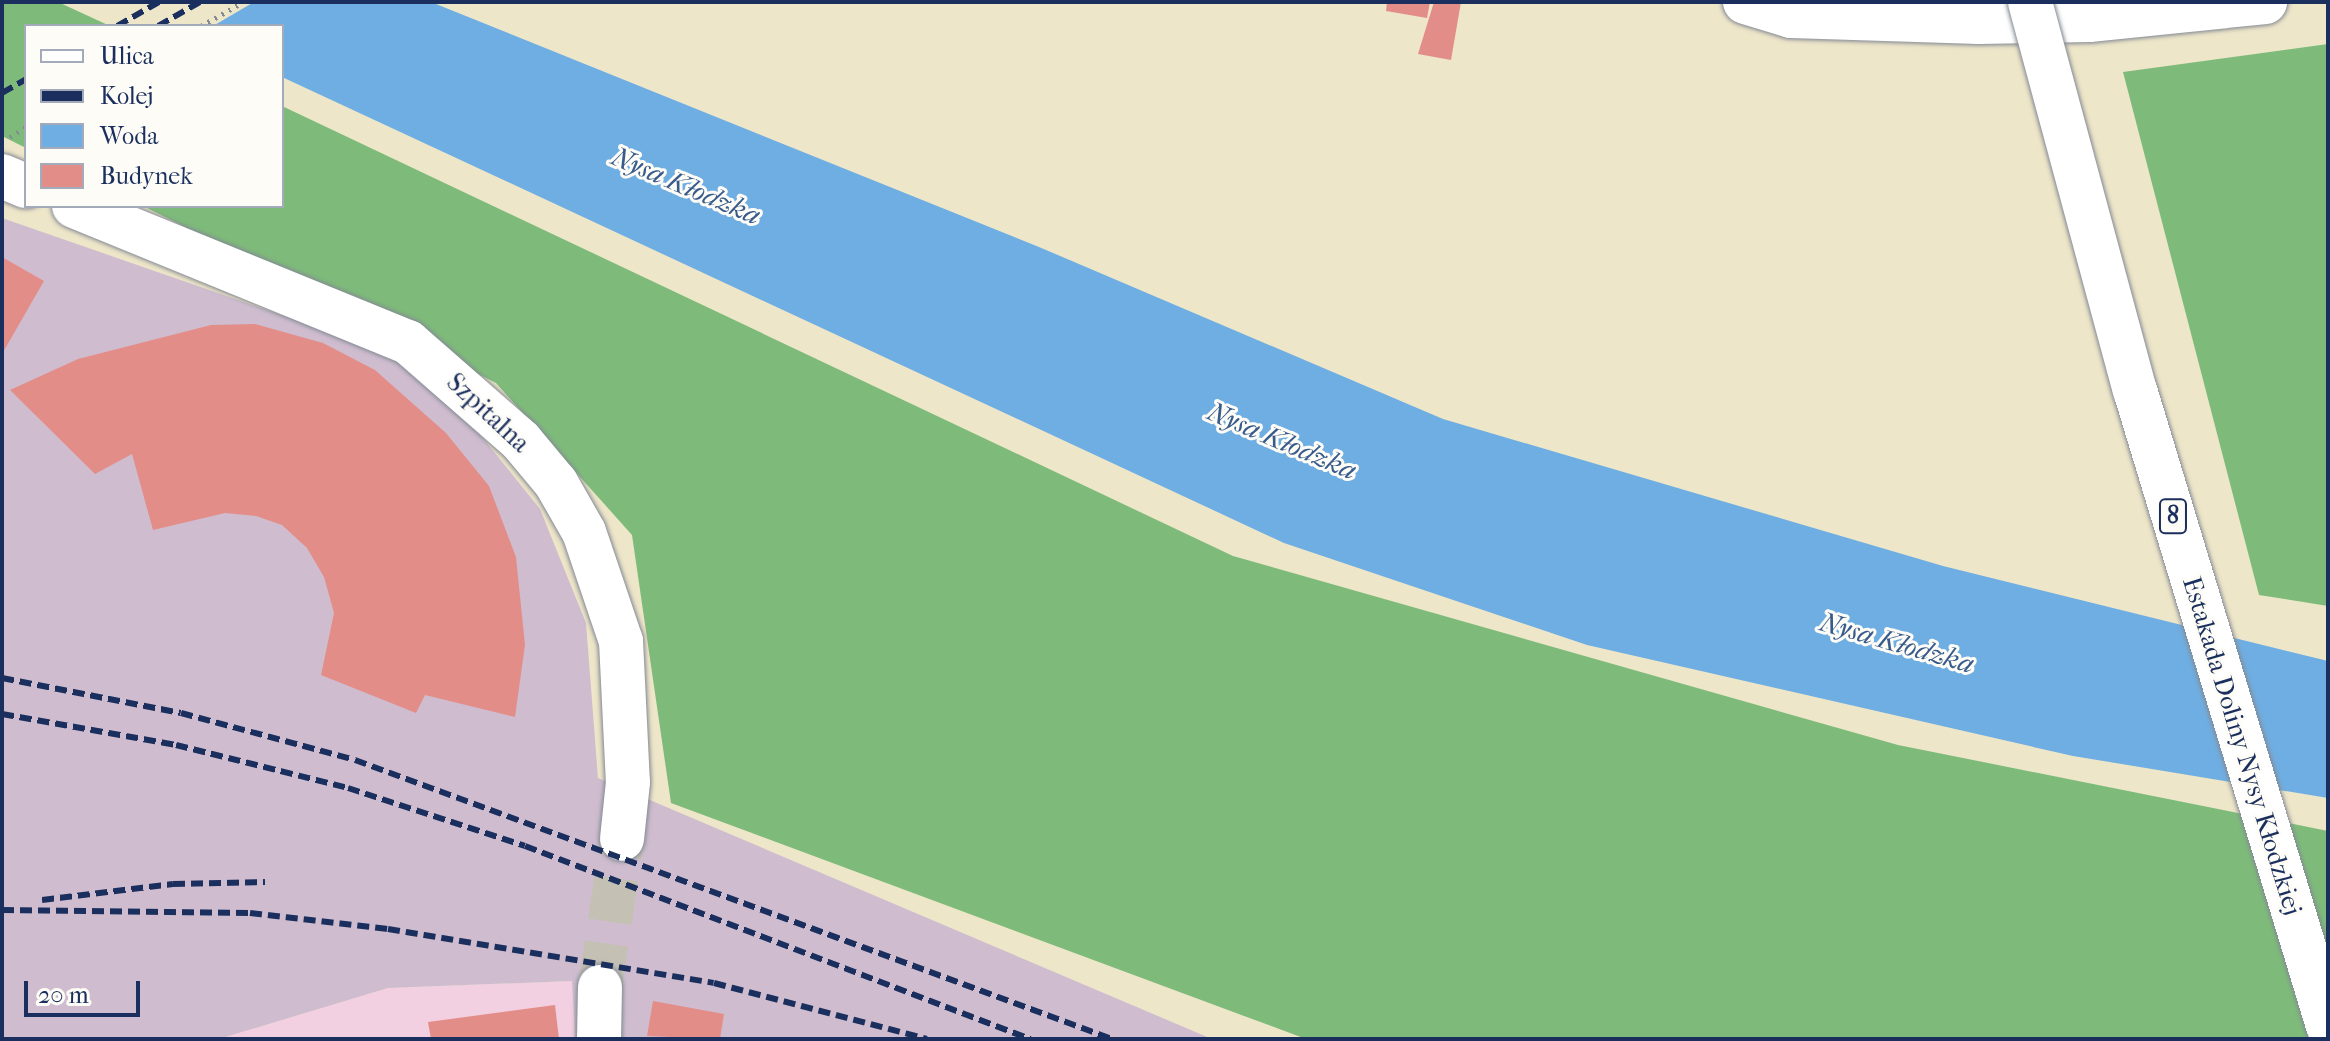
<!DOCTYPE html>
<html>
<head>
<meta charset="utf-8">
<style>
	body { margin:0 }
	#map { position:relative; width:2330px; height:1041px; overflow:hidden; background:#eee6c9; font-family:"IM FELL French Canon",serif }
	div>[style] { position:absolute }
	.built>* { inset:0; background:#f2cfe1 }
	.industrial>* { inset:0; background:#cfbdcf }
	.forest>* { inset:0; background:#7ebb7a }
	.water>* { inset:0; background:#6faee2 }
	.pier>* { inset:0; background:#eee6c9 }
	.building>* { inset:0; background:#e38d89 }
	.minor-tunnel>* { height:44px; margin-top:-22px; transform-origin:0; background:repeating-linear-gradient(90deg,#c4c1b4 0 44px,transparent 0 66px) }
	.path>* { height:5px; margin-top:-2.5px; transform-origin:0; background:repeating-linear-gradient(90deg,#848a94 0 2px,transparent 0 8px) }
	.roads { filter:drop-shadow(0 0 2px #848a94) drop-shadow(0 0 2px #848a94) }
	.minor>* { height:44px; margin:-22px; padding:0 22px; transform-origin:22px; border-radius:22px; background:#fff }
	.rail>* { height:6px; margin-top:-3px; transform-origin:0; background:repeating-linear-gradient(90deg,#1b2f5e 0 12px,transparent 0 18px) }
	.bridges { filter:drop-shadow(0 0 2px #848a94) drop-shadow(0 0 2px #848a94) }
	.trunk-bridge>* { height:44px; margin:-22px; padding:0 22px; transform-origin:22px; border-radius:22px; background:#fff }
	span { translate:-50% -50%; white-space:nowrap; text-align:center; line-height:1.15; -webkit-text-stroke:6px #fdfcf7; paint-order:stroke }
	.shield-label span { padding:2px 6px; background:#fdfcf7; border:2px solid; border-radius:6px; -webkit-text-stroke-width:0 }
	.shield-label { font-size:24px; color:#1b2f5e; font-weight:700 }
	.street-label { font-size:26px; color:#1b2f5e }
	.water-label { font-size:28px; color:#385b8c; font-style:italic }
	.frame { position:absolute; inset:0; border:4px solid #1b2f5e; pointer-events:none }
	.legend { position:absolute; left:24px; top:24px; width:260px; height:184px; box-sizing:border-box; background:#fdfcf7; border:2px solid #a3aaba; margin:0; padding:10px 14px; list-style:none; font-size:24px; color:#1b2f5e }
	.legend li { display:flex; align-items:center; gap:16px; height:40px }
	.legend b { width:40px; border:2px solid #a3aaba }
	.scale { position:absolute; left:24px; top:981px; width:116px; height:36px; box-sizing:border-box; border:4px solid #1b2f5e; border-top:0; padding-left:10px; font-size:24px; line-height:28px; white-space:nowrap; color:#1b2f5e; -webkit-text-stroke:6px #fdfcf7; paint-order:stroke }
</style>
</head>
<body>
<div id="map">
	<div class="built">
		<div style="clip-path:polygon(572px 981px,575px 1039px,219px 1039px,388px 988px)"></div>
	</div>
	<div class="industrial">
		<div style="clip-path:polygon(2px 218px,385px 351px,478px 432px,540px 509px,586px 623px,598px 778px,1212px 1039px,575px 1039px,572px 981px,388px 988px,219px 1039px,2px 1039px)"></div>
	</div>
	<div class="forest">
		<div style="clip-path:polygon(2px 2px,58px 2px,110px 26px,26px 26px,26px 148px,2px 136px)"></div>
		<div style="clip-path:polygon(2328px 44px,2328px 606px,2259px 595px,2123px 72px)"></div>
		<div style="clip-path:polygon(282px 106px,1233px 556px,1898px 745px,2328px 831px,2328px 1039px,1306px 1039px,671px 803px,632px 535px,496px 383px,143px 206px,282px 206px)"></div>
	</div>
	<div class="water">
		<div style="clip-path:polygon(124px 2px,431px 2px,1039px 247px,1443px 419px,1943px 566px,2328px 661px,2328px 798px,2073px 756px,1587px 645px,1284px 543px,282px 77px,282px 26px,175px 26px)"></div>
	</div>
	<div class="pier">
		<div style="clip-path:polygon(125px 2px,254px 2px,213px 26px,165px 26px,121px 4px)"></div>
	</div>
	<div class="building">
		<div style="clip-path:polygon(1387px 2px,1430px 2px,1427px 18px,1386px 11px)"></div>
		<div style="clip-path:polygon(1434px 2px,1461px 2px,1451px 60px,1418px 54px)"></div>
		<div style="clip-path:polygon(2px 257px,44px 281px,2px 354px)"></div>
		<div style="clip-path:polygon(255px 324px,323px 343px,375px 370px,446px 433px,489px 486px,516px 557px,525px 645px,515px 717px,425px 695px,416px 713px,321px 675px,334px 613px,324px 577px,307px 548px,282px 525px,256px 516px,225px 513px,153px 530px,132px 454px,95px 474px,10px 390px,78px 359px,211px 325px)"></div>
		<div style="clip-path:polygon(653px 1001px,724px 1014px,720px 1039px,647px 1036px)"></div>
		<div style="clip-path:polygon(555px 1005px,559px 1039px,431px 1039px,428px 1022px)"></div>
	</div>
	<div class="minor-tunnel">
		<div style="left:600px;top:987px;width:150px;rotate:-81.5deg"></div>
	</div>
	<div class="path">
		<div style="left:201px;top:26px;width:48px;rotate:-29.7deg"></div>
		<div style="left:10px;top:137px;width:19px;rotate:-32deg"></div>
	</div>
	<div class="roads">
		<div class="minor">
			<div style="left:1745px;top:2px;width:48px;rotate:16.9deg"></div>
			<div style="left:1791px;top:16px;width:188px;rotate:1.8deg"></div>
			<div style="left:1979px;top:22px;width:110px;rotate:-1deg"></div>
			<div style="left:2089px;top:20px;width:177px;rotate:-5.8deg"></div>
			<div style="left:2px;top:176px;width:26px;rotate:23deg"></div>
			<div style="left:74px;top:206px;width:361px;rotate:22.2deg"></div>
			<div style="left:408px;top:342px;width:150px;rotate:41.2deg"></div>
			<div style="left:521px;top:441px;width:55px;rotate:50.2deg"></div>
			<div style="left:556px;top:483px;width:56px;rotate:60.3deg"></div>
			<div style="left:584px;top:532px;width:115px;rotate:71.3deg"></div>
			<div style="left:621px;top:641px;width:141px;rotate:87.2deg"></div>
			<div style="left:628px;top:782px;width:57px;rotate:96deg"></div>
			<div style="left:599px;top:1039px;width:52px;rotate:-88.9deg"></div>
		</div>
	</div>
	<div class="rail">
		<div style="left:117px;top:26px;width:48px;rotate:-29.7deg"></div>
		<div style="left:158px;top:26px;width:48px;rotate:-29.7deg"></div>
		<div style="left:2px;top:93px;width:28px;rotate:-30deg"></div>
		<div style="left:2px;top:678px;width:182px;rotate:11.1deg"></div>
		<div style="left:181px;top:713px;width:180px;rotate:15.1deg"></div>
		<div style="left:355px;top:760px;width:807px;rotate:20.23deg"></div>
		<div style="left:2px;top:714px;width:177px;rotate:10.1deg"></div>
		<div style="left:176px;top:745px;width:177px;rotate:14deg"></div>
		<div style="left:348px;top:788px;width:186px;rotate:18.1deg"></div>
		<div style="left:525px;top:846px;width:541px;rotate:20.92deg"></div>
		<div style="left:42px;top:900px;width:132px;rotate:-7deg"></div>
		<div style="left:173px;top:884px;width:92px;rotate:-1.2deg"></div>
		<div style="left:2px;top:910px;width:248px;rotate:0.7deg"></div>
		<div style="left:250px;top:913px;width:139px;rotate:6.6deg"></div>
		<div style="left:388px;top:929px;width:330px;rotate:9.4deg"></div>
		<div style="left:714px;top:983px;width:220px;rotate:14.7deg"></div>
	</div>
	<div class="bridges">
		<div class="trunk-bridge">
			<div style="left:2030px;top:2px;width:402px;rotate:74.9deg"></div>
			<div style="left:2135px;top:390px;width:665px;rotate:73.12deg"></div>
		</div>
	</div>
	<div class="shield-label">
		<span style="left:2173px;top:516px">8</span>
	</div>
	<div class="street-label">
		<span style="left:488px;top:413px;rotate:43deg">Szpitalna</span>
		<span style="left:2242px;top:746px;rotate:73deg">Estakada Doliny Nysy Kłodzkiej</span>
	</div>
	<div class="water-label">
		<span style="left:686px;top:186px;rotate:23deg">Nysa Kłodzka</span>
		<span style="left:1282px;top:441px;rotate:23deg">Nysa Kłodzka</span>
		<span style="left:1897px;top:643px;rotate:16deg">Nysa Kłodzka</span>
	</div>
	<div class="frame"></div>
	<ul class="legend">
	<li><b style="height:10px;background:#fff"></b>Ulica</li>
	<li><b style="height:10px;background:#1b2f5e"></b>Kolej</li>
	<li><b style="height:22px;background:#6faee2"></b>Woda</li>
	<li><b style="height:22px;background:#e38d89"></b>Budynek</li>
	</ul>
	<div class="scale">20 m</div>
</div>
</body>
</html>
